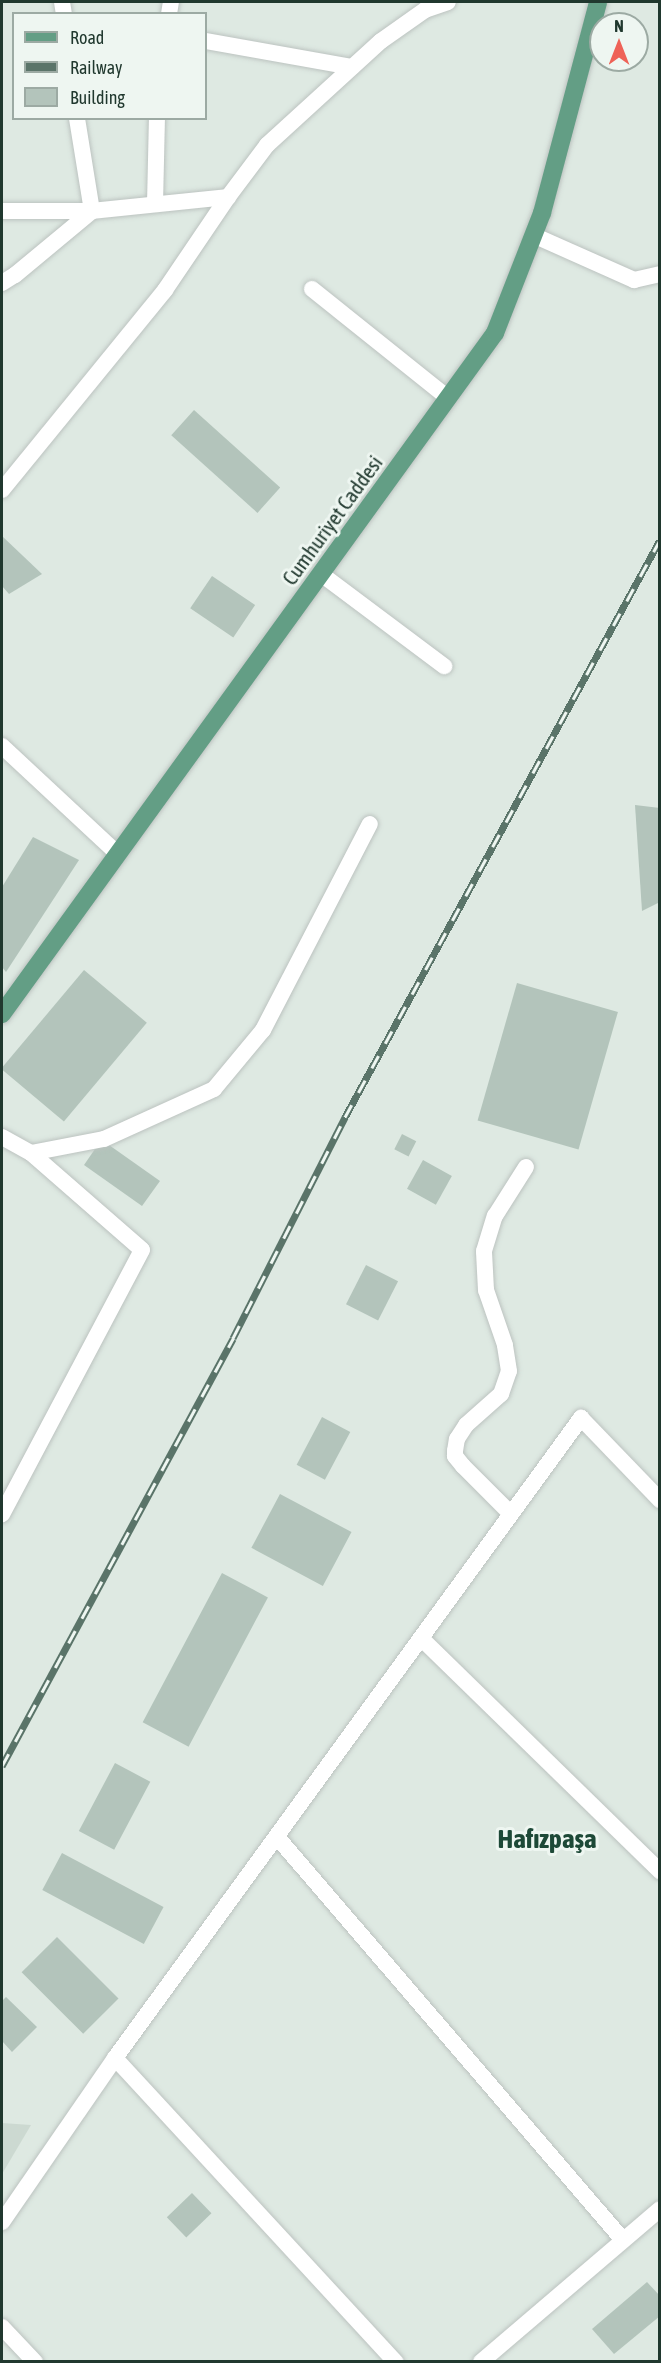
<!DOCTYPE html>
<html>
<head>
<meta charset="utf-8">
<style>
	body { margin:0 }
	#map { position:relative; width:661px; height:2363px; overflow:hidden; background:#dee9e2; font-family:"Asap Condensed",sans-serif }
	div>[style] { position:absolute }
	.built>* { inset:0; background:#ccd9d1 }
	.building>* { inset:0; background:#b3c4bb; transform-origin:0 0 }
	.roads { filter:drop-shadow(0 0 2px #bcc3c0) drop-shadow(0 0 2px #bcc3c0) }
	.minor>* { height:16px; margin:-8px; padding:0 8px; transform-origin:8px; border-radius:8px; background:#fff }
	.major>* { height:18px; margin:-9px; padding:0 9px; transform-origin:9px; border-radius:9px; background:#639e85 }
	.rail>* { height:7px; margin-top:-3.5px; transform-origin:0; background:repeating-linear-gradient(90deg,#eef6f1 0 14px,#5a7469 0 28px); box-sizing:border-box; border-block:2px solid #5a7469 }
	span { translate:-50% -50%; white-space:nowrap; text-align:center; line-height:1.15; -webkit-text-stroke:6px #eef6f1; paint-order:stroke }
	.street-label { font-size:21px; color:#20382e }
	.district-label { font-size:27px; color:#1d4937; font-weight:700 }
	.frame { position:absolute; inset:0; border:3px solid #20382e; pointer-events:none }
	.legend { position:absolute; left:12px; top:12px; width:195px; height:108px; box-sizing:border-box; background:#eef6f1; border:2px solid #9caaa3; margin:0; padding:8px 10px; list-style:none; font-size:18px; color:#20382e }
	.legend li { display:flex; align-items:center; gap:12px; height:30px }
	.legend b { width:30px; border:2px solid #9caaa3 }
	.north { position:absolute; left:589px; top:12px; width:60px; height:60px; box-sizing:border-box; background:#eef6f1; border:2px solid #9caaa3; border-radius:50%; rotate:0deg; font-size:16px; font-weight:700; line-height:24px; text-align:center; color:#20382e }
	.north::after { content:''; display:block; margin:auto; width:21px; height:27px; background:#ee6257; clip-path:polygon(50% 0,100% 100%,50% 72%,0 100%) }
</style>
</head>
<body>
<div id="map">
	<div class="built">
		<div style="clip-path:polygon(2px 2123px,31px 2125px,2px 2174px)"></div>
	</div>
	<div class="building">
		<div style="left:194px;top:410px;width:116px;height:34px;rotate:42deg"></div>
		<div style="clip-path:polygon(2px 536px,42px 574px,9px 594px,2px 586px)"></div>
		<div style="left:212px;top:576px;width:52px;height:39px;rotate:34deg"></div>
		<div style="clip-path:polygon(635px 805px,660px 808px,660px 902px,642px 911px)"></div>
		<div style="clip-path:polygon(33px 837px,79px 860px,6px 972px,2px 967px,2px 887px)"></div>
		<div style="left:84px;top:970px;width:82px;height:129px;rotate:40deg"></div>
		<div style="left:517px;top:983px;width:105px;height:143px;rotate:16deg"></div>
		<div style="left:402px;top:1134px;width:16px;height:17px;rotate:27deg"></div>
		<div style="clip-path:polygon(109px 1145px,160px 1181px,142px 1206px,84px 1165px,95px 1149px)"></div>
		<div style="left:423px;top:1160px;width:33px;height:33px;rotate:29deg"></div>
		<div style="left:366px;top:1265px;width:36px;height:44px;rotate:27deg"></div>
		<div style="left:322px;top:1417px;width:32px;height:54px;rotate:28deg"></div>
		<div style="left:280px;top:1494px;width:81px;height:61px;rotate:28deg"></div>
		<div style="left:222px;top:1573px;width:52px;height:169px;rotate:28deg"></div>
		<div style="left:115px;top:1763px;width:40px;height:77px;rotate:28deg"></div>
		<div style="left:62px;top:1853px;width:115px;height:42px;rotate:28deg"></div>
		<div style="left:57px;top:1937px;width:87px;height:50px;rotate:45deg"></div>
		<div style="clip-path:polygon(6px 1997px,37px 2027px,12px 2052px,2px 2041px,2px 2001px)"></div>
		<div style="left:192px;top:2193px;width:28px;height:35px;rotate:46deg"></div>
		<div style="clip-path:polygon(647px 2282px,660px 2296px,660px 2316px,614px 2354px,592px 2329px)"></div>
	</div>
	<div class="roads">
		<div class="minor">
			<div style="left:62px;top:2px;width:12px;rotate:81deg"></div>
			<div style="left:169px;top:14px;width:12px;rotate:-81deg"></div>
			<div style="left:206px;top:41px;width:148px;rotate:10.1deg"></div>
			<div style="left:155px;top:204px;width:86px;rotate:-88.7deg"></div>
			<div style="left:2px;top:211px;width:90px"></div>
			<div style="left:92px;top:211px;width:94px;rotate:-99.2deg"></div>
			<div style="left:533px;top:235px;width:111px;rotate:24deg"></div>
			<div style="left:634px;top:280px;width:27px;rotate:-13deg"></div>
			<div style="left:2px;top:283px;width:15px;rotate:-32deg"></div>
			<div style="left:15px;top:275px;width:100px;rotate:-39.7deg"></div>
			<div style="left:92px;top:211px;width:137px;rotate:-5.9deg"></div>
			<div style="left:312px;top:289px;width:174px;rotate:38.7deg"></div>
			<div style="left:2px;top:490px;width:258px;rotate:-50.8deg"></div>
			<div style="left:165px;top:290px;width:112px;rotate:-55.9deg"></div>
			<div style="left:228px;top:197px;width:65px;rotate:-53.1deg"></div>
			<div style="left:267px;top:145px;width:154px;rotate:-42.4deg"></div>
			<div style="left:381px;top:41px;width:54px;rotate:-35.2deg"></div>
			<div style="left:425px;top:10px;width:24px;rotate:-19deg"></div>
			<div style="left:321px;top:574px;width:154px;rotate:36.8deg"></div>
			<div style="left:2px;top:746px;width:158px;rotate:43deg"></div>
			<div style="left:2px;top:1137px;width:33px;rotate:29deg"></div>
			<div style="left:31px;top:1153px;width:147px;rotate:41.1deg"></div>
			<div style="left:142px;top:1250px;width:299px;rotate:117.9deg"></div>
			<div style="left:31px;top:1153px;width:74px;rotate:-10.9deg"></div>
			<div style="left:104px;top:1139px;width:121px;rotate:-24.4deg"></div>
			<div style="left:214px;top:1089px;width:77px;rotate:-50.3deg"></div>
			<div style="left:263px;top:1030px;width:232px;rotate:-62.6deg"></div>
			<div style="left:511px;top:1514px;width:68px;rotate:-135deg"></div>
			<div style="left:463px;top:1466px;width:13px;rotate:-129deg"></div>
			<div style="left:455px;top:1456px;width:5px;rotate:-90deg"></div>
			<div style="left:455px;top:1451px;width:12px;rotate:-81deg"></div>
			<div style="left:457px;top:1439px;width:17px;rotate:-57deg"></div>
			<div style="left:466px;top:1425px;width:47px;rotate:-41.5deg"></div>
			<div style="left:501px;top:1394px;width:24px;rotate:-71deg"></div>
			<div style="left:509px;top:1371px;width:26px;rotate:-99deg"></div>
			<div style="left:505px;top:1345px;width:58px;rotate:-109.1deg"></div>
			<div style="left:486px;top:1290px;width:39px;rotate:-93deg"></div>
			<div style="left:484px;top:1251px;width:37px;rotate:-73deg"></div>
			<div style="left:495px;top:1216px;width:58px;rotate:-57.7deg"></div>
			<div style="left:421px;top:1638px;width:334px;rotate:44.3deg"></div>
			<div style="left:277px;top:1837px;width:531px;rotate:49.35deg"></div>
			<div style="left:115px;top:2058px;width:414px;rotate:47.3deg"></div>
			<div style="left:2px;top:2222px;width:199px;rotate:-55.4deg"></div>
			<div style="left:115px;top:2058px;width:792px;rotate:-53.94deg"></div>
			<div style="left:581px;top:1418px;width:114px;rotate:46.1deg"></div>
			<div style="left:2px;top:2327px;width:48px;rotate:46.7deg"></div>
			<div style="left:481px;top:2362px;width:235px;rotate:-40.5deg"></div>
		</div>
		<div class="major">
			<div style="left:2px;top:1014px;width:841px;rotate:-54.1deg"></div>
			<div style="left:495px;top:333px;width:129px;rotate:-68.6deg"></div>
			<div style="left:542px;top:213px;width:218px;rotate:-75.1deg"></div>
		</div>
	</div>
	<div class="rail">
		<div style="left:2px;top:1766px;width:486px;rotate:-61.6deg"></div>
		<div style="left:233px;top:1338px;width:248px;rotate:-63.1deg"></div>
		<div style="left:345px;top:1117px;width:657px;rotate:-61.37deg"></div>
	</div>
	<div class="street-label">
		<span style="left:332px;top:520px;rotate:-54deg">Cumhuriyet Caddesi</span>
	</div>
	<div class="district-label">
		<span style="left:547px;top:1839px">Hafızpaşa</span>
	</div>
	<div class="frame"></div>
	<ul class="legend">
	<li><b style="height:8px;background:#639e85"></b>Road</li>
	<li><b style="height:8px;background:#5a7469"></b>Railway</li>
	<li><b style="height:16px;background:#b3c4bb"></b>Building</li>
	</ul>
	<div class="north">N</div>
</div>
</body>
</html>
